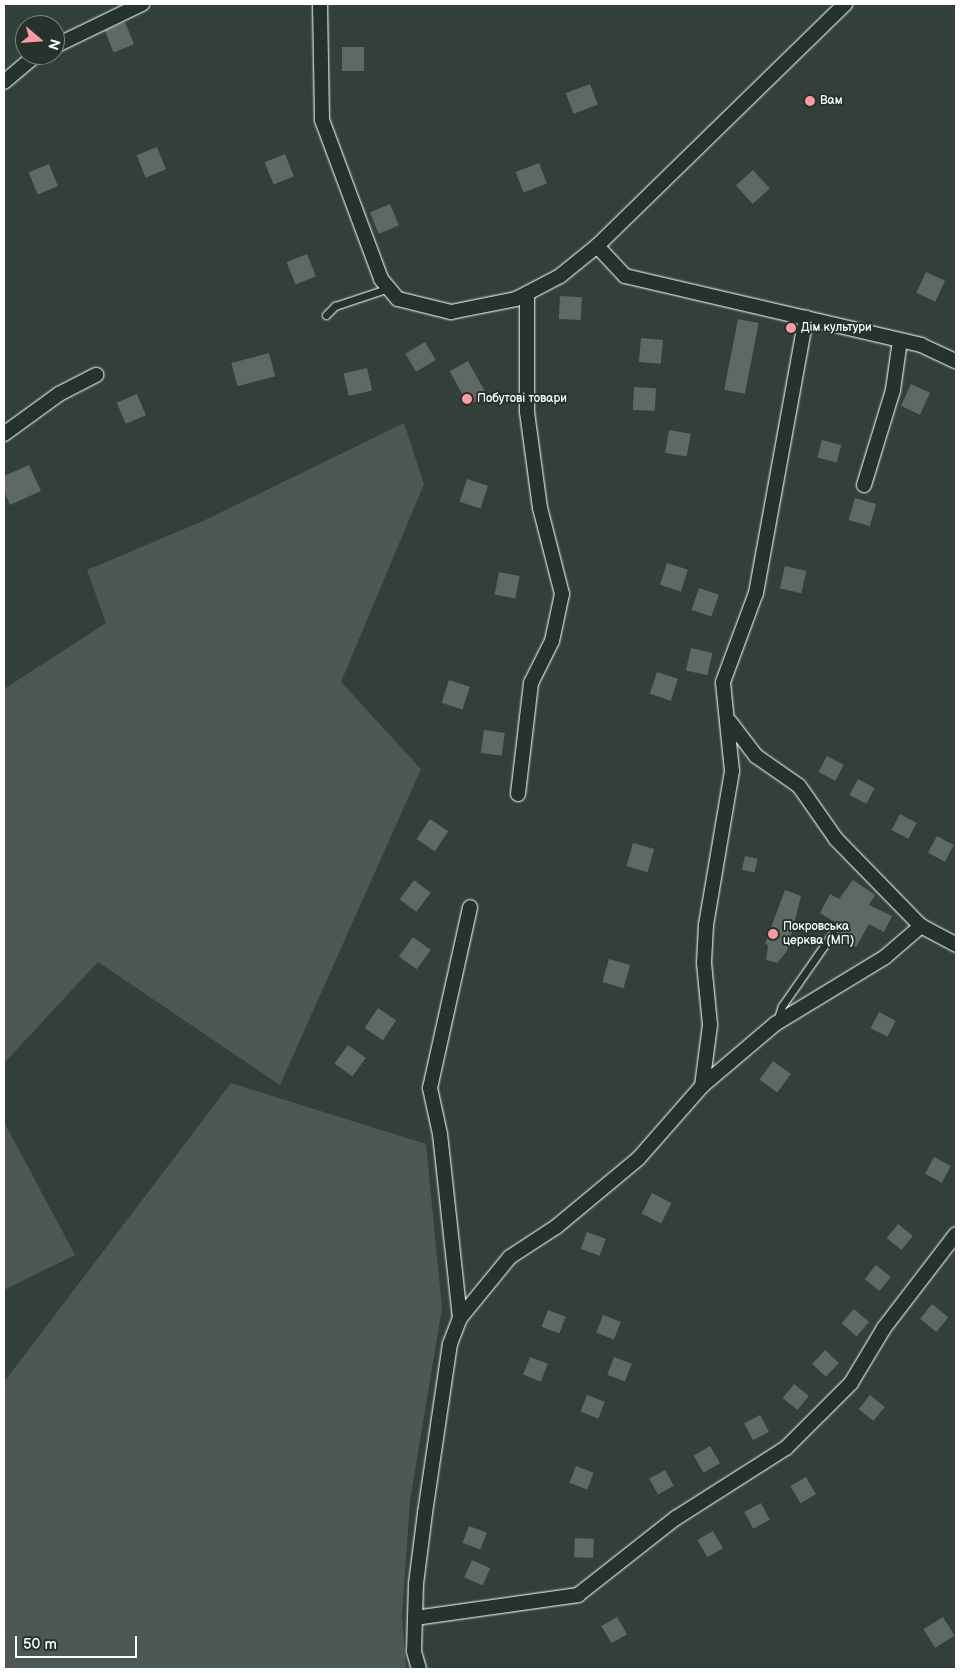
<!DOCTYPE html>
<html>
<head>
<meta charset="utf-8">
<style>
	body { margin:0 }
	#map { position:relative; width:960px; height:1673px; overflow:hidden; background:#333f3a; font-family:"Balsamiq Sans",sans-serif }
	div>[style] { position:absolute }
	.green>* { inset:0; background:#4d5853 }
	.building>* { inset:0; background:#5f6964; transform-origin:0 0 }
	.roads { filter:drop-shadow(0 0 1px #fff) drop-shadow(0 0 1px #fff) }
	.lane>* { height:7px; margin:-3.5px; padding:0 3.5px; transform-origin:3.5px; border-radius:3.5px; background:#26332d }
	.street>* { height:14px; margin:-7px; padding:0 7px; transform-origin:7px; border-radius:7px; background:#26332d }
	.dots>* { width:14px; height:14px; translate:-50% -50%; box-sizing:border-box; border:2px solid #26332d; border-radius:50% }
	span { translate:-50% -50%; white-space:nowrap; text-align:center; line-height:1.15; -webkit-text-stroke:4px #26332d; paint-order:stroke }
	.poi-label { font-size:12px; color:#fff }
	.left { translate:0 -50%; text-align:left }
	.frame { position:absolute; inset:0; border:5px solid #fff; pointer-events:none }
	.north { position:absolute; left:15px; top:15px; width:50px; height:50px; box-sizing:border-box; background:#26332d; border:1px solid #7d8581; border-radius:50%; rotate:108deg; font-size:14px; font-weight:700; line-height:20px; text-align:center; color:#fff }
	.north::after { content:''; display:block; margin:auto; width:18px; height:22px; background:#ff9aa2; clip-path:polygon(50% 0,100% 100%,50% 72%,0 100%) }
	.scale { position:absolute; left:15px; top:1636px; width:122px; height:22px; box-sizing:border-box; border:2px solid #fff; border-top:0; padding-left:6px; font-size:15px; line-height:18px; white-space:nowrap; color:#fff; -webkit-text-stroke:4px #26332d; paint-order:stroke }
</style>
</head>
<body>
<div id="map">
	<div class="green">
		<div style="clip-path:polygon(404px 423px,424px 484px,341px 682px,421px 769px,280px 1085px,98px 962px,4px 1063px,4px 689px,106px 623px,87px 570px,203px 521px)"></div>
		<div style="clip-path:polygon(231px 1083px,426px 1144px,442px 1308px,410px 1501px,402px 1617px,406px 1669px,4px 1669px,4px 1382px)"></div>
		<div style="clip-path:polygon(4px 1122px,75px 1255px,4px 1290px)"></div>
	</div>
	<div class="building">
		<div style="left:125px;top:22px;width:24px;height:22px;rotate:68deg"></div>
		<div style="left:364px;top:47px;width:24px;height:22px;rotate:90deg"></div>
		<div style="left:590px;top:84px;width:22px;height:26px;rotate:69deg"></div>
		<div style="left:157px;top:147px;width:24px;height:22px;rotate:68deg"></div>
		<div style="left:285px;top:154px;width:24px;height:22px;rotate:68deg"></div>
		<div style="left:539px;top:163px;width:22px;height:25px;rotate:69deg"></div>
		<div style="left:49px;top:164px;width:24px;height:22px;rotate:68deg"></div>
		<div style="left:753px;top:170px;width:25px;height:23px;rotate:48deg"></div>
		<div style="left:390px;top:204px;width:23px;height:22px;rotate:67deg"></div>
		<div style="left:307px;top:254px;width:24px;height:22px;rotate:68deg"></div>
		<div style="left:926px;top:272px;width:21px;height:23px;rotate:25deg"></div>
		<div style="left:560px;top:296px;width:22px;height:23px;rotate:3deg"></div>
		<div style="left:738px;top:319px;width:21px;height:72px;rotate:11deg"></div>
		<div style="left:641px;top:338px;width:22px;height:24px;rotate:5deg"></div>
		<div style="left:425px;top:342px;width:21px;height:23px;rotate:59deg"></div>
		<div style="left:269px;top:353px;width:24px;height:39px;rotate:75deg"></div>
		<div style="left:468px;top:361px;width:39px;height:21px;rotate:61deg"></div>
		<div style="left:367px;top:368px;width:23px;height:24px;rotate:77deg"></div>
		<div style="left:911px;top:384px;width:21px;height:24px;rotate:25deg"></div>
		<div style="left:634px;top:387px;width:22px;height:23px;rotate:3deg"></div>
		<div style="left:137px;top:394px;width:23px;height:22px;rotate:67deg"></div>
		<div style="left:669px;top:430px;width:22px;height:23px;rotate:10deg"></div>
		<div style="left:822px;top:440px;width:20px;height:18px;rotate:15deg"></div>
		<div style="clip-path:polygon(29px 465px,41px 491px,10px 505px,4px 491px,4px 476px)"></div>
		<div style="left:467px;top:479px;width:22px;height:24px;rotate:18deg"></div>
		<div style="left:855px;top:498px;width:22px;height:23px;rotate:16deg"></div>
		<div style="left:667px;top:563px;width:22px;height:23px;rotate:18deg"></div>
		<div style="left:785px;top:566px;width:22px;height:23px;rotate:13deg"></div>
		<div style="left:499px;top:572px;width:21px;height:23px;rotate:11deg"></div>
		<div style="left:699px;top:588px;width:21px;height:23px;rotate:19deg"></div>
		<div style="left:691px;top:648px;width:22px;height:23px;rotate:13deg"></div>
		<div style="left:657px;top:672px;width:22px;height:23px;rotate:18deg"></div>
		<div style="left:449px;top:680px;width:22px;height:24px;rotate:18deg"></div>
		<div style="left:484px;top:730px;width:21px;height:23px;rotate:8deg"></div>
		<div style="left:827px;top:756px;width:19px;height:18px;rotate:28deg"></div>
		<div style="left:858px;top:779px;width:19px;height:18px;rotate:28deg"></div>
		<div style="left:900px;top:814px;width:19px;height:18px;rotate:28deg"></div>
		<div style="left:430px;top:819px;width:22px;height:24px;rotate:34deg"></div>
		<div style="left:937px;top:836px;width:19px;height:19px;rotate:28deg"></div>
		<div style="left:633px;top:843px;width:22px;height:24px;rotate:16deg"></div>
		<div style="left:745px;top:856px;width:13px;height:14px;rotate:13deg"></div>
		<div style="left:414px;top:880px;width:21px;height:24px;rotate:37deg"></div>
		<div style="clip-path:polygon(853px 880px,875px 895px,869px 905px,892px 916px,884px 932px,869px 924px,856px 947px,838px 937px,843px 927px,820px 913px,830px 894px,839px 899px)"></div>
		<div style="clip-path:polygon(785px 890px,801px 896px,787px 951px,777px 963px,766px 960px,768px 945px,765px 944px)"></div>
		<div style="left:413px;top:937px;width:22px;height:24px;rotate:36deg"></div>
		<div style="left:609px;top:959px;width:22px;height:24px;rotate:16deg"></div>
		<div style="left:378px;top:1008px;width:22px;height:24px;rotate:34deg"></div>
		<div style="left:879px;top:1012px;width:19px;height:18px;rotate:28deg"></div>
		<div style="left:348px;top:1045px;width:22px;height:23px;rotate:36deg"></div>
		<div style="left:773px;top:1061px;width:22px;height:23px;rotate:36deg"></div>
		<div style="left:934px;top:1157px;width:19px;height:19px;rotate:28deg"></div>
		<div style="left:652px;top:1193px;width:22px;height:23px;rotate:27deg"></div>
		<div style="left:898px;top:1224px;width:19px;height:18px;rotate:39deg"></div>
		<div style="left:587px;top:1232px;width:20px;height:18px;rotate:20deg"></div>
		<div style="left:876px;top:1265px;width:19px;height:18px;rotate:39deg"></div>
		<div style="left:932px;top:1304px;width:21px;height:19px;rotate:39deg"></div>
		<div style="left:854px;top:1309px;width:20px;height:19px;rotate:41deg"></div>
		<div style="left:548px;top:1310px;width:19px;height:18px;rotate:21deg"></div>
		<div style="left:603px;top:1315px;width:19px;height:19px;rotate:21deg"></div>
		<div style="left:825px;top:1350px;width:19px;height:19px;rotate:43deg"></div>
		<div style="left:530px;top:1357px;width:19px;height:19px;rotate:21deg"></div>
		<div style="left:614px;top:1357px;width:19px;height:19px;rotate:21deg"></div>
		<div style="left:794px;top:1384px;width:19px;height:18px;rotate:39deg"></div>
		<div style="left:587px;top:1395px;width:19px;height:18px;rotate:21deg"></div>
		<div style="left:870px;top:1395px;width:19px;height:18px;rotate:39deg"></div>
		<div style="left:760px;top:1415px;width:19px;height:18px;rotate:62deg"></div>
		<div style="left:710px;top:1446px;width:20px;height:19px;rotate:60deg"></div>
		<div style="left:576px;top:1466px;width:19px;height:18px;rotate:21deg"></div>
		<div style="left:665px;top:1470px;width:18px;height:18px;rotate:61deg"></div>
		<div style="left:806px;top:1477px;width:20px;height:18px;rotate:60deg"></div>
		<div style="left:761px;top:1503px;width:19px;height:19px;rotate:62deg"></div>
		<div style="left:469px;top:1526px;width:19px;height:18px;rotate:21deg"></div>
		<div style="left:713px;top:1531px;width:20px;height:18px;rotate:60deg"></div>
		<div style="left:575px;top:1538px;width:19px;height:19px;rotate:3deg"></div>
		<div style="left:472px;top:1560px;width:20px;height:19px;rotate:24deg"></div>
		<div style="left:617px;top:1617px;width:20px;height:18px;rotate:60deg"></div>
		<div style="left:943px;top:1617px;width:22px;height:23px;rotate:58deg"></div>
	</div>
	<div class="roads">
		<div class="lane">
			<div style="left:326px;top:315px;width:13px;rotate:-45deg"></div>
			<div style="left:335px;top:306px;width:57px;rotate:-18.4deg"></div>
			<div style="left:777px;top:1021px;width:16px;rotate:-72deg"></div>
			<div style="left:782px;top:1006px;width:89px;rotate:-55.1deg"></div>
		</div>
		<div class="street">
			<div style="left:320px;top:4px;width:116px;rotate:89deg"></div>
			<div style="left:322px;top:120px;width:170px;rotate:69.6deg"></div>
			<div style="left:381px;top:279px;width:26px;rotate:50deg"></div>
			<div style="left:398px;top:299px;width:55px;rotate:13.8deg"></div>
			<div style="left:451px;top:312px;width:66px;rotate:-11.3deg"></div>
			<div style="left:516px;top:299px;width:50px;rotate:-27.6deg"></div>
			<div style="left:560px;top:276px;width:48px;rotate:-39deg"></div>
			<div style="left:597px;top:246px;width:347px;rotate:-44.3deg"></div>
			<div style="left:55px;top:46px;width:97px;rotate:-25.8deg"></div>
			<div style="left:4px;top:82px;width:42px;rotate:-40.2deg"></div>
			<div style="left:597px;top:246px;width:41px;rotate:47deg"></div>
			<div style="left:625px;top:276px;width:304px;rotate:13.1deg"></div>
			<div style="left:921px;top:345px;width:38px;rotate:25deg"></div>
			<div style="left:4px;top:434px;width:68px;rotate:-36deg"></div>
			<div style="left:59px;top:394px;width:42px;rotate:-27.2deg"></div>
			<div style="left:864px;top:485px;width:99px;rotate:-73deg"></div>
			<div style="left:893px;top:390px;width:50px;rotate:-82deg"></div>
			<div style="left:730px;top:722px;width:43px;rotate:52.6deg"></div>
			<div style="left:756px;top:756px;width:52px;rotate:34.9deg"></div>
			<div style="left:799px;top:786px;width:65px;rotate:55.1deg"></div>
			<div style="left:836px;top:839px;width:122px;rotate:45.7deg"></div>
			<div style="left:921px;top:926px;width:40px;rotate:28deg"></div>
			<div style="left:518px;top:794px;width:112px;rotate:-83.3deg"></div>
			<div style="left:531px;top:683px;width:47px;rotate:-63.4deg"></div>
			<div style="left:552px;top:641px;width:48px;rotate:-78deg"></div>
			<div style="left:562px;top:594px;width:89px;rotate:-104.3deg"></div>
			<div style="left:540px;top:508px;width:97px;rotate:-97.7deg"></div>
			<div style="left:527px;top:412px;width:118px;rotate:-90deg"></div>
			<div style="left:702px;top:1086px;width:96px;rotate:-40.3deg"></div>
			<div style="left:775px;top:1024px;width:129px;rotate:-31.3deg"></div>
			<div style="left:885px;top:957px;width:48px;rotate:-40.7deg"></div>
			<div style="left:460px;top:1318px;width:185px;rotate:-96.2deg"></div>
			<div style="left:440px;top:1134px;width:47px;rotate:-102.3deg"></div>
			<div style="left:430px;top:1088px;width:185px;rotate:-77.5deg"></div>
			<div style="left:415px;top:1618px;width:165px;rotate:-8deg"></div>
			<div style="left:578px;top:1595px;width:125px;rotate:-38.2deg"></div>
			<div style="left:676px;top:1518px;width:130px;rotate:-32.5deg"></div>
			<div style="left:786px;top:1448px;width:92px;rotate:-45deg"></div>
			<div style="left:851px;top:1383px;width:64px;rotate:-59deg"></div>
			<div style="left:884px;top:1328px;width:118px;rotate:-52.5deg"></div>
			<div style="left:419px;top:1669px;width:19px;rotate:-106deg"></div>
			<div style="left:414px;top:1651px;width:67px;rotate:-88.3deg"></div>
			<div style="left:416px;top:1584px;width:72px;rotate:-82.8deg"></div>
			<div style="left:425px;top:1513px;width:171px;rotate:-81.6deg"></div>
			<div style="left:450px;top:1344px;width:28px;rotate:-69deg"></div>
			<div style="left:460px;top:1318px;width:79px;rotate:-50.7deg"></div>
			<div style="left:510px;top:1257px;width:55px;rotate:-33.1deg"></div>
			<div style="left:556px;top:1227px;width:107px;rotate:-39.7deg"></div>
			<div style="left:638px;top:1159px;width:97px;rotate:-48.8deg"></div>
			<div style="left:702px;top:1086px;width:62px;rotate:-82.5deg"></div>
			<div style="left:710px;top:1025px;width:62px;rotate:-95.5deg"></div>
			<div style="left:704px;top:963px;width:38px;rotate:-87deg"></div>
			<div style="left:706px;top:925px;width:156px;rotate:-80.4deg"></div>
			<div style="left:732px;top:771px;width:89px;rotate:-95.8deg"></div>
			<div style="left:723px;top:682px;width:95px;rotate:-69.7deg"></div>
			<div style="left:756px;top:593px;width:280px;rotate:-79.7deg"></div>
		</div>
	</div>
	<div class="dots">
		<div style="left:810px;top:101px;background:#ff9aa2"></div>
		<div style="left:791px;top:328px;background:#ff9aa2"></div>
		<div style="left:467px;top:399px;background:#ff9aa2"></div>
		<div style="left:773px;top:934px;background:#ff9aa2"></div>
	</div>
	<div class="poi-label">
		<span class="left" style="left:820px;top:101px">Вам</span>
		<span class="left" style="left:801px;top:328px">Дім культури</span>
		<span class="left" style="left:477px;top:399px">Побутові товари</span>
		<span class="left" style="left:783px;top:934px">Покровська<br>церква (МП)</span>
	</div>
	<div class="frame"></div>
	<div class="north">N</div>
	<div class="scale">50 m</div>
</div>
</body>
</html>
